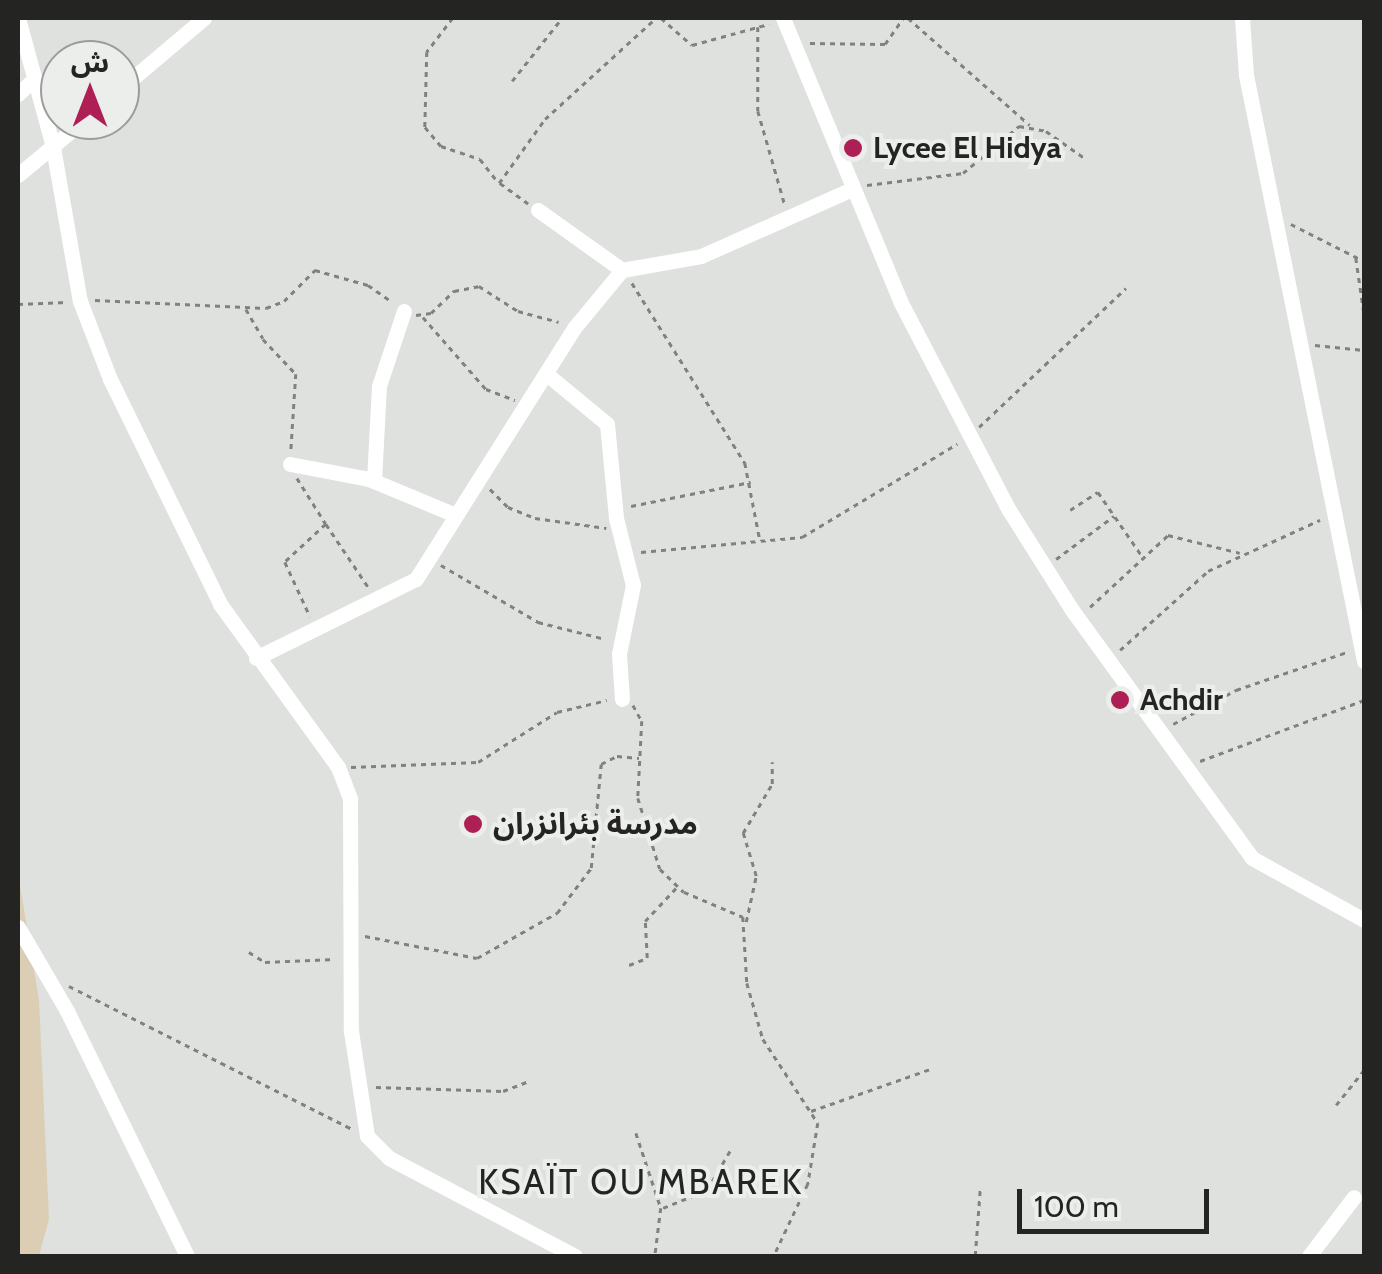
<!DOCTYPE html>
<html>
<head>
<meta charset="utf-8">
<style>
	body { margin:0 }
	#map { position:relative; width:1382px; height:1274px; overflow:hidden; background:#dee1dd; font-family:Cabin,"Noto Sans Arabic",sans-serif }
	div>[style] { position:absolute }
	.green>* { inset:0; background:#dbceb5 }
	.path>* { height:2.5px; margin-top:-1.25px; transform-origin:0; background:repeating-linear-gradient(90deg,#818280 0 5px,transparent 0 10px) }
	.minor>* { height:15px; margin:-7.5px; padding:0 7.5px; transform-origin:7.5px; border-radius:7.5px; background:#fff }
	.dots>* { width:28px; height:28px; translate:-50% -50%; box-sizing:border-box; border:5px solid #ebeeea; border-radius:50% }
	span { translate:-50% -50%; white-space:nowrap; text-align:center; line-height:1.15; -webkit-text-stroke:8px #ebeeea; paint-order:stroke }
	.poi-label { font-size:30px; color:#242423; font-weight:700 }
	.left { translate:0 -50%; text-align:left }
	.quarter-label { font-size:35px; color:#242423; letter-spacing:2.5px }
	.frame { position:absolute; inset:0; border:20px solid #242423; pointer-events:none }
	.north { position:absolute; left:40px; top:40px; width:100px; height:100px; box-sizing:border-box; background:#ebeeea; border:2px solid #9b9d9a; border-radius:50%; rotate:0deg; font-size:28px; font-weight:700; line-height:40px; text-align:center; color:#242423 }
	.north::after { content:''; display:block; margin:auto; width:35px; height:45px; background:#ae1f55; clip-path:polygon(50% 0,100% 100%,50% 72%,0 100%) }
	.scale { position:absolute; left:1017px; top:1189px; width:192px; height:45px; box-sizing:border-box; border:5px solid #242423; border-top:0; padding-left:12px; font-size:30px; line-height:35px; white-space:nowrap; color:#242423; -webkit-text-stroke:8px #ebeeea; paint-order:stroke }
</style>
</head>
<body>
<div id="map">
	<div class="green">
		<div style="clip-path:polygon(18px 873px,39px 1000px,49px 1219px,39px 1256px,18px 1256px)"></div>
	</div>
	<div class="path">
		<div style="left:453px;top:18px;width:43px;rotate:127.4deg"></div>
		<div style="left:427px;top:52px;width:75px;rotate:91.5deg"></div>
		<div style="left:425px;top:127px;width:25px;rotate:50deg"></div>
		<div style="left:441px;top:146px;width:41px;rotate:18.4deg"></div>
		<div style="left:480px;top:159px;width:29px;rotate:52deg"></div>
		<div style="left:661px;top:18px;width:41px;rotate:41.1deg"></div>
		<div style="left:692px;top:45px;width:80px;rotate:-15.3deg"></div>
		<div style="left:908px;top:18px;width:162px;rotate:41.3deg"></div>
		<div style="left:758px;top:27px;width:84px;rotate:90deg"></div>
		<div style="left:758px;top:111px;width:98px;rotate:74deg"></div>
		<div style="left:810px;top:43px;width:75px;rotate:0.8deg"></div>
		<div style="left:885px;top:44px;width:32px;rotate:-55deg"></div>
		<div style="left:512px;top:81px;width:80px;rotate:-51.6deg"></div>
		<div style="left:867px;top:185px;width:97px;rotate:-7.1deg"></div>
		<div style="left:963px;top:173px;width:73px;rotate:-40deg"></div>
		<div style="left:1019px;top:126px;width:27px;rotate:10deg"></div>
		<div style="left:1046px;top:131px;width:49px;rotate:35deg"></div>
		<div style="left:528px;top:204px;width:36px;rotate:-144deg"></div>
		<div style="left:499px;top:183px;width:79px;rotate:-54.3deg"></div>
		<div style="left:545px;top:119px;width:150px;rotate:-42.3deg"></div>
		<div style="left:1291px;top:224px;width:82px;rotate:26.9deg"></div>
		<div style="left:1356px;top:258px;width:56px;rotate:81.7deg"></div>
		<div style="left:632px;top:283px;width:213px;rotate:57.9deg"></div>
		<div style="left:745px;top:463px;width:78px;rotate:79deg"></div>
		<div style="left:95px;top:300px;width:171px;rotate:2.7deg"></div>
		<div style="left:266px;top:308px;width:19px;rotate:-21deg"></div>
		<div style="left:284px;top:301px;width:44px;rotate:-45deg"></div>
		<div style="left:315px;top:270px;width:55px;rotate:15.8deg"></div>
		<div style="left:368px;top:285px;width:29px;rotate:35deg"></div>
		<div style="left:18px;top:304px;width:49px;rotate:-2.3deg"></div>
		<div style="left:246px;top:309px;width:34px;rotate:60deg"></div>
		<div style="left:263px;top:339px;width:48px;rotate:46.7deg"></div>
		<div style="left:296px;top:374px;width:78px;rotate:93.7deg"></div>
		<div style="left:416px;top:315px;width:15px;rotate:-8deg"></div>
		<div style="left:431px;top:313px;width:32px;rotate:-44deg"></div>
		<div style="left:454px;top:291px;width:25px;rotate:-11deg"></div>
		<div style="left:479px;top:286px;width:46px;rotate:32.7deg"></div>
		<div style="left:518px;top:311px;width:42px;rotate:15deg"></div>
		<div style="left:423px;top:317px;width:96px;rotate:48.8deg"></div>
		<div style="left:486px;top:389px;width:31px;rotate:21deg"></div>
		<div style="left:1315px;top:345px;width:49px;rotate:5.8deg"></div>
		<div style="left:979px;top:427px;width:202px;rotate:-43.4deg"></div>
		<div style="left:297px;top:478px;width:54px;rotate:57.8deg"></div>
		<div style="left:326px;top:524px;width:56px;rotate:137.2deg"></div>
		<div style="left:285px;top:562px;width:60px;rotate:65.2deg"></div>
		<div style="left:490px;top:489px;width:25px;rotate:45deg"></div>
		<div style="left:508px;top:507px;width:29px;rotate:22deg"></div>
		<div style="left:535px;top:518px;width:72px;rotate:8deg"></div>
		<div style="left:631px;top:506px;width:122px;rotate:-11.3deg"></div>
		<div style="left:1070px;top:510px;width:33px;rotate:-33deg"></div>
		<div style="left:1098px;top:492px;width:78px;rotate:55.5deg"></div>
		<div style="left:326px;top:524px;width:77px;rotate:56.1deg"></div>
		<div style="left:641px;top:552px;width:162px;rotate:-5.3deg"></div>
		<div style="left:802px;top:537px;width:181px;rotate:-31deg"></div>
		<div style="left:1056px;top:559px;width:72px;rotate:-36.6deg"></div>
		<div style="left:441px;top:565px;width:113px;rotate:30.4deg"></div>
		<div style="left:538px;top:622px;width:69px;rotate:14.2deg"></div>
		<div style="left:1090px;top:607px;width:106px;rotate:-42.7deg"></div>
		<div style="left:1168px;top:535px;width:74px;rotate:14deg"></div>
		<div style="left:1120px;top:650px;width:118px;rotate:-41.9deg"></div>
		<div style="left:1208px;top:571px;width:123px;rotate:-24.5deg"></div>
		<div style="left:633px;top:705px;width:18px;rotate:61deg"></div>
		<div style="left:642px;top:721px;width:77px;rotate:93deg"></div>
		<div style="left:638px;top:798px;width:74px;rotate:72.8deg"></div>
		<div style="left:660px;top:869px;width:33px;rotate:44deg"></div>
		<div style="left:684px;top:892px;width:64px;rotate:23deg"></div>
		<div style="left:743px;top:917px;width:66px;rotate:86.5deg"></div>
		<div style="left:747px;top:983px;width:58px;rotate:74.1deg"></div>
		<div style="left:763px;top:1039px;width:100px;rotate:56.8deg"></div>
		<div style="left:818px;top:1123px;width:62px;rotate:99.3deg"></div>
		<div style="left:808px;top:1184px;width:80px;rotate:115.3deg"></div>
		<div style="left:1173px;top:724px;width:72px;rotate:-28.4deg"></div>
		<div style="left:1236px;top:690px;width:120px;rotate:-18.9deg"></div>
		<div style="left:1200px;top:761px;width:175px;rotate:-20.4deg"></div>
		<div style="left:351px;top:767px;width:127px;rotate:-2.3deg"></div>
		<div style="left:478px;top:762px;width:93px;rotate:-32.3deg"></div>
		<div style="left:557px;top:712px;width:51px;rotate:-13.5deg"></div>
		<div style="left:746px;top:922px;width:47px;rotate:-77.7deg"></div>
		<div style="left:756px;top:876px;width:45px;rotate:-106.8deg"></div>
		<div style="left:743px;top:833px;width:57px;rotate:-59.4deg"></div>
		<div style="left:772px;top:784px;width:22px;rotate:-90deg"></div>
		<div style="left:365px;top:936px;width:114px;rotate:11.1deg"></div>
		<div style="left:477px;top:958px;width:92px;rotate:-29.4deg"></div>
		<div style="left:557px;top:913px;width:56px;rotate:-52.9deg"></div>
		<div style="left:591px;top:868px;width:104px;rotate:-84.5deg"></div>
		<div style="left:601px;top:764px;width:18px;rotate:-27deg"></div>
		<div style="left:617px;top:756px;width:22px;rotate:5deg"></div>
		<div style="left:249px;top:952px;width:19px;rotate:32deg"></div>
		<div style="left:265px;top:962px;width:70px;rotate:-2.5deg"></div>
		<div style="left:629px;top:965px;width:19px;rotate:-21deg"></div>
		<div style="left:647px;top:958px;width:37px;rotate:-93deg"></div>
		<div style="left:645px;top:921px;width:45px;rotate:-46.8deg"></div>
		<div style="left:69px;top:986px;width:317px;rotate:26.8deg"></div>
		<div style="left:376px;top:1087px;width:127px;rotate:1.8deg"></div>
		<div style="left:503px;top:1091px;width:25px;rotate:-21deg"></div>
		<div style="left:1336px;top:1105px;width:45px;rotate:-51.3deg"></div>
		<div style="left:811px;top:1111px;width:126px;rotate:-19.4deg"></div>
		<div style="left:636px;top:1133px;width:79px;rotate:71.6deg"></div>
		<div style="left:661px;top:1208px;width:48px;rotate:97.1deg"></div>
		<div style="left:663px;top:1208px;width:48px;rotate:-22.2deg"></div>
		<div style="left:707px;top:1190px;width:48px;rotate:-59.7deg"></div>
		<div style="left:975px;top:1256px;width:66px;rotate:-85.7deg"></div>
	</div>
	<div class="minor">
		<div style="left:18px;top:18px;width:134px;rotate:74.8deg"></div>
		<div style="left:53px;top:147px;width:156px;rotate:80.1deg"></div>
		<div style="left:80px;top:301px;width:84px;rotate:69deg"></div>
		<div style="left:110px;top:379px;width:250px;rotate:63.9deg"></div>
		<div style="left:220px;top:604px;width:201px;rotate:54.1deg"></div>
		<div style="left:338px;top:767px;width:34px;rotate:69deg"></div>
		<div style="left:350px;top:799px;width:232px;rotate:89.8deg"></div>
		<div style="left:351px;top:1031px;width:106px;rotate:81.3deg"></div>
		<div style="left:367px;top:1136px;width:31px;rotate:45deg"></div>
		<div style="left:389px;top:1158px;width:210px;rotate:27.8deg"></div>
		<div style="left:783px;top:18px;width:306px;rotate:67.5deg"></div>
		<div style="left:900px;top:301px;width:236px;rotate:62.5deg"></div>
		<div style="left:1009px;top:510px;width:118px;rotate:57.8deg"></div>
		<div style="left:1072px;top:610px;width:306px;rotate:54deg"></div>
		<div style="left:1252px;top:858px;width:128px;rotate:29deg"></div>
		<div style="left:1242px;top:18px;width:57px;rotate:86deg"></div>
		<div style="left:1246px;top:75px;width:598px;rotate:78.61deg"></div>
		<div style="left:120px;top:89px;width:110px;rotate:-40.2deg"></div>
		<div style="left:18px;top:94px;width:23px;rotate:-43deg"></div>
		<div style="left:18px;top:175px;width:86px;rotate:-39.8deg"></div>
		<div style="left:538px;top:210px;width:103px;rotate:35.5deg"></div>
		<div style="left:549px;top:376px;width:75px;rotate:39.6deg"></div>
		<div style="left:607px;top:424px;width:94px;rotate:84.5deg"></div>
		<div style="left:616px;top:518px;width:69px;rotate:75.8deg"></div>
		<div style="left:633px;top:585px;width:70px;rotate:101.5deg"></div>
		<div style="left:619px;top:654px;width:45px;rotate:86.2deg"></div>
		<div style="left:290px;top:464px;width:80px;rotate:10.8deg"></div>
		<div style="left:369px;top:479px;width:91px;rotate:22.6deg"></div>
		<div style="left:374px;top:481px;width:95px;rotate:-87deg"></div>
		<div style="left:379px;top:386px;width:79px;rotate:-71.6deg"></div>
		<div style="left:256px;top:658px;width:178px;rotate:-26.3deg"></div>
		<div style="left:416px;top:579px;width:297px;rotate:-57.8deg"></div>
		<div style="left:574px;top:328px;width:75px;rotate:-50.4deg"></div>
		<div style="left:622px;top:270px;width:80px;rotate:-10deg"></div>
		<div style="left:701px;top:256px;width:165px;rotate:-23.9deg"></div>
		<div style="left:18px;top:927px;width:97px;rotate:59.7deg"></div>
		<div style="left:67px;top:1011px;width:273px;rotate:63.9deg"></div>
		<div style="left:1309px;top:1256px;width:74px;rotate:-52.7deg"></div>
	</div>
	<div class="dots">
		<div style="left:853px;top:148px;background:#ae1f55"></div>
		<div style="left:1120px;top:700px;background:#ae1f55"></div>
		<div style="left:473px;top:824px;background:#ae1f55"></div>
	</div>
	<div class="poi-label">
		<span class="left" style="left:873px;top:148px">Lycee El Hidya</span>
		<span class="left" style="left:1140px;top:700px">Achdir</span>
		<span class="left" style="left:493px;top:824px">مدرسة بئرانزران</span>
	</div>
	<div class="quarter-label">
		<span style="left:641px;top:1182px">KSAÏT OU MBAREK</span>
	</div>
	<div class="frame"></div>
	<div class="north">ش</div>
	<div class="scale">100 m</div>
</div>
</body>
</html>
